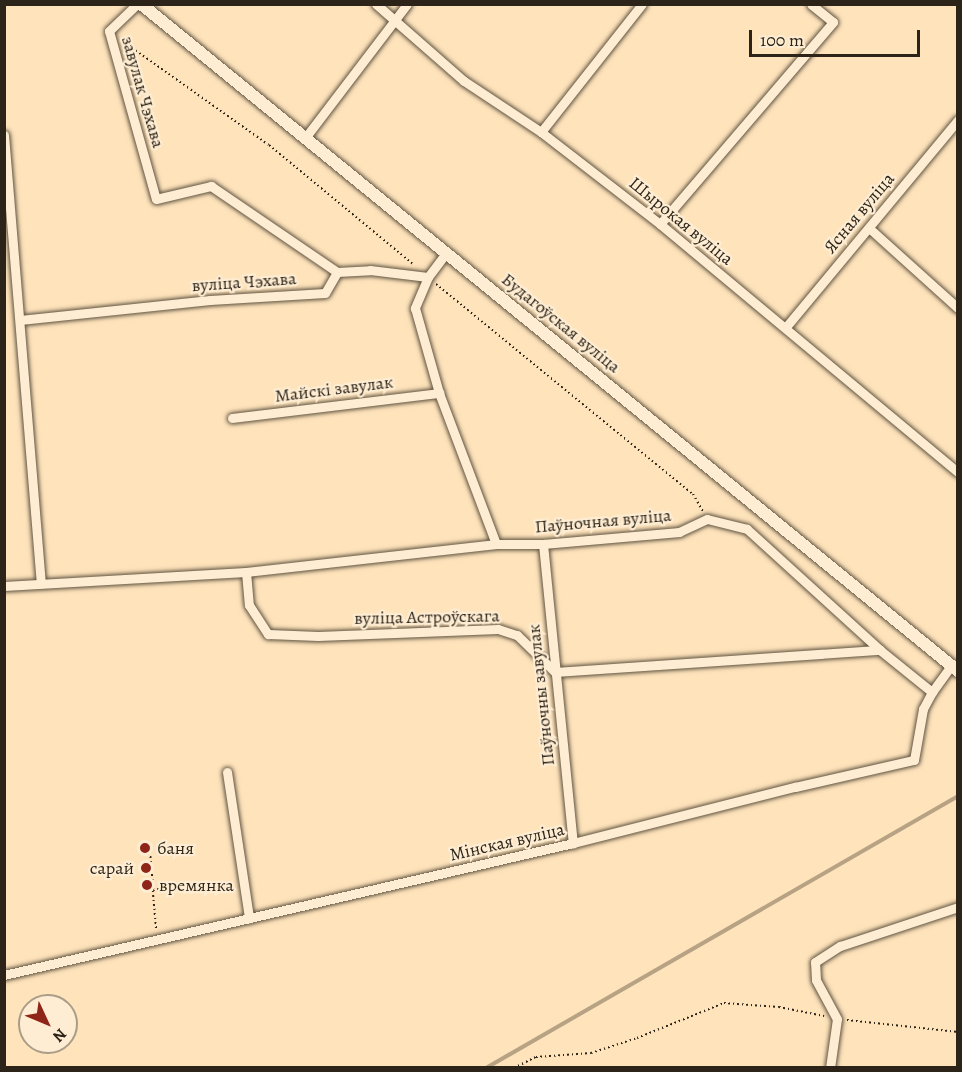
<!DOCTYPE html>
<html>
<head>
<meta charset="utf-8">
<style>
	body { margin:0 }
	#map { position:relative; width:962px; height:1072px; overflow:hidden; background:#fee3bb; font-family:Alegreya,serif }
	div>[style] { position:absolute }
	.stream>* { height:4px; margin:-2px; padding:0 2px; transform-origin:2px; border-radius:2px; background:#b7a284 }
	.path>* { height:2px; margin-top:-1px; transform-origin:0; background:repeating-linear-gradient(90deg,#2c2418 0 1.5px,transparent 0 4.5px) }
	.roads { filter:drop-shadow(0 0 2px #605441) drop-shadow(0 0 2px #605441) }
	.street>* { height:9px; margin:-4.5px; padding:0 4.5px; transform-origin:4.5px; border-radius:4.5px; background:#feedd3 }
	.secondary>* { height:12px; margin:-6px; padding:0 6px; transform-origin:6px; border-radius:6px; background:#feedd3 }
	.dots>* { width:16px; height:16px; translate:-50% -50%; box-sizing:border-box; border:3px solid #feedd3; border-radius:50% }
	span { translate:-50% -50%; white-space:nowrap; text-align:center; line-height:1.15; -webkit-text-stroke:4.5px #feedd3; paint-order:stroke }
	.street-label { font-size:18px; color:#2c2418 }
	.poi-label { font-size:18px; color:#2c2418 }
	.left { translate:0 -50%; text-align:left }
	.right { translate:-100% -50%; text-align:right }
	.frame { position:absolute; inset:0; border:6px solid #2c2418; pointer-events:none }
	.north { position:absolute; left:18px; top:994px; width:60px; height:60px; box-sizing:border-box; background:#feedd3; border:2px solid #aa9d88; border-radius:50%; rotate:134deg; font-size:16px; font-weight:700; line-height:24px; text-align:center; color:#2c2418 }
	.north::after { content:''; display:block; margin:auto; width:21px; height:27px; background:#8f2418; clip-path:polygon(50% 0,100% 100%,50% 72%,0 100%) }
	.scale { position:absolute; left:749px; top:30px; width:171px; height:27px; box-sizing:border-box; border:3px solid #2c2418; border-top:0; padding-left:8px; font-size:18px; line-height:21px; white-space:nowrap; color:#2c2418; -webkit-text-stroke:4px #feedd3; paint-order:stroke }
</style>
</head>
<body>
<div id="map">
	<div class="stream">
		<div style="left:486px;top:1068px;width:545px;rotate:-29.95deg"></div>
	</div>
	<div class="path">
		<div style="left:121px;top:40px;width:181px;rotate:35.4deg"></div>
		<div style="left:269px;top:145px;width:188px;rotate:39.6deg"></div>
		<div style="left:436px;top:284px;width:332px;rotate:39.3deg"></div>
		<div style="left:693px;top:494px;width:20px;rotate:60deg"></div>
		<div style="left:150px;top:852px;width:38px;rotate:85deg"></div>
		<div style="left:156px;top:928px;width:38px;rotate:-95deg"></div>
		<div style="left:153px;top:890px;width:10px;rotate:-11deg"></div>
		<div style="left:847px;top:1020px;width:112px;rotate:6.2deg"></div>
		<div style="left:514px;top:1068px;width:25px;rotate:-27deg"></div>
		<div style="left:536px;top:1057px;width:55px;rotate:-4.2deg"></div>
		<div style="left:591px;top:1053px;width:48px;rotate:-18.1deg"></div>
		<div style="left:637px;top:1038px;width:94px;rotate:-21.9deg"></div>
		<div style="left:724px;top:1003px;width:55px;rotate:4.2deg"></div>
		<div style="left:779px;top:1007px;width:46px;rotate:11.3deg"></div>
	</div>
	<div class="roads">
		<div class="street">
			<div style="left:137px;top:4px;width:39px;rotate:136deg"></div>
			<div style="left:109px;top:31px;width:174px;rotate:74.4deg"></div>
			<div style="left:156px;top:199px;width:57px;rotate:-13.3deg"></div>
			<div style="left:211px;top:186px;width:153px;rotate:34.3deg"></div>
			<div style="left:376px;top:4px;width:117px;rotate:41.2deg"></div>
			<div style="left:464px;top:81px;width:92px;rotate:33.5deg"></div>
			<div style="left:541px;top:132px;width:150px;rotate:37.7deg"></div>
			<div style="left:660px;top:224px;width:388px;rotate:39.8deg"></div>
			<div style="left:541px;top:132px;width:163px;rotate:-51.7deg"></div>
			<div style="left:4px;top:135px;width:450px;rotate:85.3deg"></div>
			<div style="left:305px;top:138px;width:168px;rotate:-52.7deg"></div>
			<div style="left:660px;top:224px;width:266px;rotate:-49.4deg"></div>
			<div style="left:833px;top:22px;width:28px;rotate:-141deg"></div>
			<div style="left:869px;top:228px;width:120px;rotate:42deg"></div>
			<div style="left:428px;top:277px;width:34px;rotate:113deg"></div>
			<div style="left:415px;top:308px;width:88px;rotate:74.2deg"></div>
			<div style="left:439px;top:393px;width:161px;rotate:69.3deg"></div>
			<div style="left:496px;top:544px;width:47px"></div>
			<div style="left:543px;top:544px;width:137px;rotate:-5deg"></div>
			<div style="left:679px;top:532px;width:31px;rotate:-25deg"></div>
			<div style="left:707px;top:519px;width:41px;rotate:14deg"></div>
			<div style="left:747px;top:529px;width:180px;rotate:42.3deg"></div>
			<div style="left:880px;top:650px;width:67px;rotate:38.9deg"></div>
			<div style="left:20px;top:320px;width:191px;rotate:-6deg"></div>
			<div style="left:210px;top:300px;width:115px;rotate:-3.5deg"></div>
			<div style="left:325px;top:293px;width:24px;rotate:-60deg"></div>
			<div style="left:337px;top:272px;width:33px;rotate:-3deg"></div>
			<div style="left:370px;top:270px;width:58px;rotate:6.9deg"></div>
			<div style="left:428px;top:277px;width:30px;rotate:-53deg"></div>
			<div style="left:786px;top:327px;width:269px;rotate:-50.3deg"></div>
			<div style="left:232px;top:418px;width:209px;rotate:-6.9deg"></div>
			<div style="left:543px;top:544px;width:301px;rotate:84.3deg"></div>
			<div style="left:246px;top:572px;width:252px;rotate:-6.4deg"></div>
			<div style="left:4px;top:586px;width:242px;rotate:-3.3deg"></div>
			<div style="left:246px;top:572px;width:33px;rotate:85deg"></div>
			<div style="left:249px;top:605px;width:35px;rotate:57deg"></div>
			<div style="left:268px;top:634px;width:50px;rotate:2.3deg"></div>
			<div style="left:318px;top:636px;width:180px;rotate:-2.2deg"></div>
			<div style="left:498px;top:629px;width:20px;rotate:18deg"></div>
			<div style="left:517px;top:635px;width:53px;rotate:44.2deg"></div>
			<div style="left:555px;top:672px;width:326px;rotate:-3.9deg"></div>
			<div style="left:227px;top:772px;width:148px;rotate:81.4deg"></div>
			<div style="left:4px;top:975px;width:584px;rotate:-13.06deg"></div>
			<div style="left:573px;top:843px;width:229px;rotate:-14.2deg"></div>
			<div style="left:795px;top:787px;width:122px;rotate:-12.8deg"></div>
			<div style="left:914px;top:760px;width:52px;rotate:-80deg"></div>
			<div style="left:923px;top:709px;width:19px;rotate:-62deg"></div>
			<div style="left:932px;top:692px;width:32px;rotate:-54deg"></div>
			<div style="left:830px;top:1068px;width:49px;rotate:-81.9deg"></div>
			<div style="left:837px;top:1019px;width:44px;rotate:-118.3deg"></div>
			<div style="left:816px;top:980px;width:18px;rotate:-93deg"></div>
			<div style="left:815px;top:962px;width:30px;rotate:-33deg"></div>
			<div style="left:840px;top:946px;width:124px;rotate:-18.3deg"></div>
		</div>
		<div class="secondary">
			<div style="left:141px;top:4px;width:1055px;rotate:39.23deg"></div>
		</div>
	</div>
	<div class="dots">
		<div style="left:145px;top:848px;background:#8f2418"></div>
		<div style="left:146px;top:868px;background:#8f2418"></div>
		<div style="left:147px;top:885px;background:#8f2418"></div>
	</div>
	<div class="street-label">
		<span style="left:143px;top:92px;rotate:74deg">завулак Чэхава</span>
		<span style="left:859px;top:213px;rotate:-50deg">Ясная вуліца</span>
		<span style="left:681px;top:221px;rotate:39deg">Шырокая вуліца</span>
		<span style="left:244px;top:282px;rotate:-4deg">вуліца Чэхава</span>
		<span style="left:561px;top:323px;rotate:39deg">Будагоўская вуліца</span>
		<span style="left:334px;top:389px;rotate:-7deg">Майскі завулак</span>
		<span style="left:603px;top:521px;rotate:-5deg">Паўночная вуліца</span>
		<span style="left:427px;top:617px;rotate:-1deg">вуліца Астроўскага</span>
		<span style="left:541px;top:695px;rotate:-96deg">Паўночны завулак</span>
		<span style="left:507px;top:842px;rotate:-13deg">Мінская вуліца</span>
	</div>
	<div class="poi-label">
		<span class="left" style="left:157px;top:848px">баня</span>
		<span class="right" style="left:134px;top:868px">сарай</span>
		<span class="left" style="left:159px;top:885px">времянка</span>
	</div>
	<div class="frame"></div>
	<div class="north">N</div>
	<div class="scale">100 m</div>
</div>
</body>
</html>
